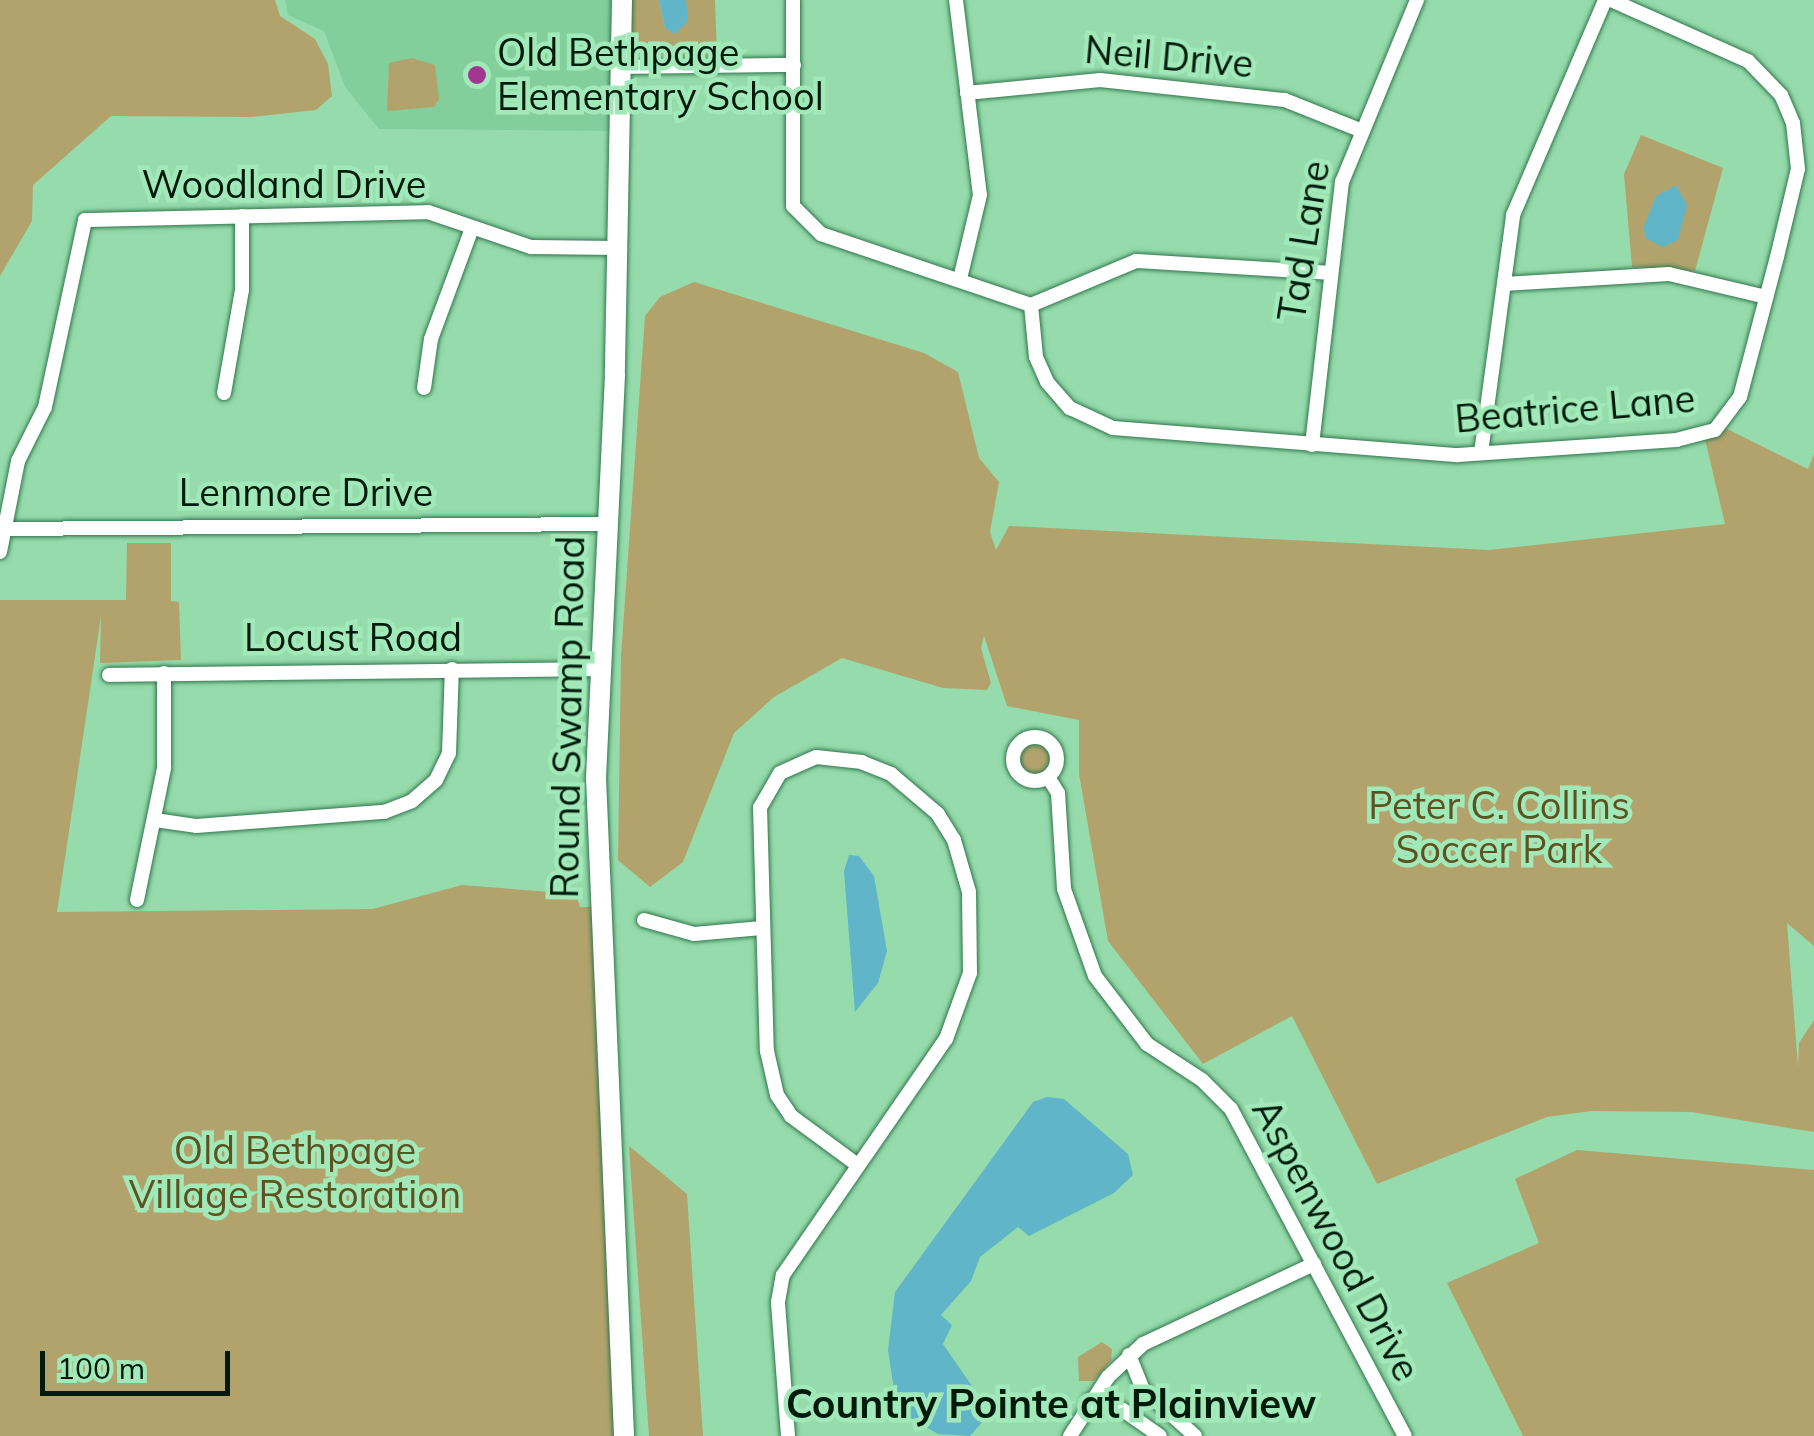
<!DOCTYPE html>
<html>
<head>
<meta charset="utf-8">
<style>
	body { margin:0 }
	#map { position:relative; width:1814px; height:1436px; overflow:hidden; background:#95dbab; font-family:Mulish,sans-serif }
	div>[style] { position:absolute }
	.built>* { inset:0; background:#82cf9c }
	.green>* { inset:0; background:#b2a36d }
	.round { border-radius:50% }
	.water>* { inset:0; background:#60b5c8 }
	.roads { filter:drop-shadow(0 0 2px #31774d) drop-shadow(0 0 2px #31774d) }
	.minor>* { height:14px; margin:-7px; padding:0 7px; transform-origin:7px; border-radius:7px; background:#fff }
	.minor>.ring { margin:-7px; padding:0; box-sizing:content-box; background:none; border:14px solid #fff; border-radius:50% }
	.secondary>* { height:20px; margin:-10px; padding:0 10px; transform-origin:10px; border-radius:10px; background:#fff }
	.dots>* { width:28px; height:28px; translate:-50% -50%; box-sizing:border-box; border:5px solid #a1e9b8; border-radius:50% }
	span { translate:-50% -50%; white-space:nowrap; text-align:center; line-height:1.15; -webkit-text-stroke:9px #a1e9b8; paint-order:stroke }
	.poi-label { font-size:38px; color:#001b0b }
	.left { translate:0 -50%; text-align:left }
	.street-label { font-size:38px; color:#001b0b }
	.park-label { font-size:38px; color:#5f5221 }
	.neighbourhood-label { font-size:40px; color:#001b0b; font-weight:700 }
	.scale { position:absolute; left:40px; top:1351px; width:190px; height:45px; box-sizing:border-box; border:5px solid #001b0b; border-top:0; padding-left:12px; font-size:30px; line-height:35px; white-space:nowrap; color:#001b0b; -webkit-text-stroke:8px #a1e9b8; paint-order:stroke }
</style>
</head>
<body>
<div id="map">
	<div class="built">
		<div style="clip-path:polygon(285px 0,611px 0,613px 131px,379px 129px,345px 87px,324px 31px,288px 15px)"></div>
	</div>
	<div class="green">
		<div style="clip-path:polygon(0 0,275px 0,280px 16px,315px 39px,328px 64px,332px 96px,316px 110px,251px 117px,111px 116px,33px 185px,32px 221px,0 276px)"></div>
		<div style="clip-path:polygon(628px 0,659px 0,665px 28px,687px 21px,686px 0,715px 0,717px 56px,630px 55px)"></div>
		<div style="clip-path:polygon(412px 58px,435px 65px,439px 99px,434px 107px,387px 111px,389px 63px)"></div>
		<div style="clip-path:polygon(1641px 135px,1723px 168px,1695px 271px,1632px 267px,1624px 174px)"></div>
		<div style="clip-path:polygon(694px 282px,924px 353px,958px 372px,979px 458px,999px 482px,990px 532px,996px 550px,1009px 526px,1489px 550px,1725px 524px,1704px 435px,1721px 426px,1808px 469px,1814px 454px,1814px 946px,1787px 923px,1798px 1067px,1799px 1043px,1814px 1020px,1814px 1132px,1691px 1112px,1591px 1111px,1547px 1117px,1377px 1184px,1292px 1016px,1203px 1064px,1108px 941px,1079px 774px,1079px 720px,1007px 706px,984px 636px,981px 648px,991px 683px,987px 690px,943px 688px,842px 658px,774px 697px,734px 733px,683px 862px,650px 887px,618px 860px,621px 656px,645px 316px,660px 297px)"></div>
		<div style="clip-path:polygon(127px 543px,171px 543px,171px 601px,179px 602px,181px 660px,100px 663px,101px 616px,57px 912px,373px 909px,462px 885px,576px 894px,580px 907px,595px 907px,619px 1436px,0 1436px,0 600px,126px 600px)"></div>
		<div class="round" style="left:1021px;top:745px;width:28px;height:28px"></div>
		<div style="clip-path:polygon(629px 1146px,687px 1194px,703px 1436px,649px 1436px)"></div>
		<div style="clip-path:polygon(1577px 1150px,1814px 1170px,1814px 1436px,1523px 1436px,1447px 1283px,1539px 1243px,1515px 1179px)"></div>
		<div style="clip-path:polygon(1102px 1342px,1112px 1349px,1111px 1361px,1094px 1381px,1079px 1381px,1078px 1357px)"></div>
	</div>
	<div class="water">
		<div style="clip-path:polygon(659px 0,686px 0,688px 21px,675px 34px,665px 28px)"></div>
		<div style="clip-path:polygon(1676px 185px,1687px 205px,1678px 240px,1663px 247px,1645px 238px,1644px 226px,1656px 196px)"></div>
		<div style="clip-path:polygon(849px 855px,859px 856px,874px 876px,887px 951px,878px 983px,855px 1012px,844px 871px)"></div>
		<div style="clip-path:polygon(1047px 1097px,1064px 1099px,1128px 1154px,1133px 1175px,1114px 1193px,1029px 1236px,1018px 1227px,980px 1257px,971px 1281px,941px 1315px,952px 1325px,943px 1344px,985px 1405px,984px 1420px,970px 1436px,938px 1434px,897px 1410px,888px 1350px,895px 1292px,1033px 1102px)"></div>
	</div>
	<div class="roads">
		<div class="minor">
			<div style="left:793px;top:0;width:206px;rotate:90deg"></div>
			<div style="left:793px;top:206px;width:40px;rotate:45deg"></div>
			<div style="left:821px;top:234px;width:222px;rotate:18.7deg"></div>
			<div style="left:1031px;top:305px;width:114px;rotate:-22.7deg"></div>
			<div style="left:1136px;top:261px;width:194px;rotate:3.5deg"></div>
			<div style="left:956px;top:0;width:196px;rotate:83deg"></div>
			<div style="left:980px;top:195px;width:86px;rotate:103.4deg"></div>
			<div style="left:623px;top:67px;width:171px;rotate:-0.7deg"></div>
			<div style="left:967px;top:93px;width:134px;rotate:-5.6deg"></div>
			<div style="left:1100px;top:80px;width:186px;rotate:6.2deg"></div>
			<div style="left:1285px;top:100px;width:81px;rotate:21.8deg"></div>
			<div style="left:1504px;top:284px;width:165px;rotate:-3.5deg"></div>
			<div style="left:1669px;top:274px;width:100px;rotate:13.3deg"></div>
			<div style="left:1031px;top:305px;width:52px;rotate:84.5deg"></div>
			<div style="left:1036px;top:357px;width:27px;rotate:66deg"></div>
			<div style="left:1047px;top:382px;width:35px;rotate:49deg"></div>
			<div style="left:1070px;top:408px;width:47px;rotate:24.9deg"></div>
			<div style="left:1113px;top:428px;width:346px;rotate:4.5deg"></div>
			<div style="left:1458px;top:455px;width:219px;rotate:-3.9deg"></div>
			<div style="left:1676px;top:440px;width:40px;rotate:-14.4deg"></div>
			<div style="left:1715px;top:430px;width:41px;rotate:-52.9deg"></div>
			<div style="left:1740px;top:397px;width:145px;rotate:-75.2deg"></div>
			<div style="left:1777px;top:257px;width:90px;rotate:-76.6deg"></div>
			<div style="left:1798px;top:169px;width:46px;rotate:-96.2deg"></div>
			<div style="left:1793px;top:123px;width:30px;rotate:-113deg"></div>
			<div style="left:1781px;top:95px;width:47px;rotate:-134.1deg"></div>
			<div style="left:1748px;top:61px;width:150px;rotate:-156deg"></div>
			<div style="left:424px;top:388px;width:49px;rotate:-81.9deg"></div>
			<div style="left:431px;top:339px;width:118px;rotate:-69.7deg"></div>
			<div style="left:224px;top:393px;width:105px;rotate:-80.1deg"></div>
			<div style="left:242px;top:290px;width:74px;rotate:-90deg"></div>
			<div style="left:1312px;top:445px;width:265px;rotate:-83.5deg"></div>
			<div style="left:1342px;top:182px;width:197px;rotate:-67.6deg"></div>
			<div style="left:1481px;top:453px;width:240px;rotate:-82.3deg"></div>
			<div style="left:1513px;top:215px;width:234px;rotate:-66.8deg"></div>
			<div style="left:5px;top:529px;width:601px;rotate:-0.48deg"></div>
			<div style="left:0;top:552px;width:93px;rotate:-78.8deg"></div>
			<div style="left:18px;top:461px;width:60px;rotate:-63.4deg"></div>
			<div style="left:45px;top:407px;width:191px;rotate:-77.9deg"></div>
			<div style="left:85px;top:220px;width:343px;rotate:-1.3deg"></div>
			<div style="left:428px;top:212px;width:109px;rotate:18.8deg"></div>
			<div style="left:531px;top:247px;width:87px;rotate:0.7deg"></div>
			<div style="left:109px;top:675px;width:489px;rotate:-0.7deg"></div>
			<div class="ring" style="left:1013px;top:737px;width:30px;height:30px"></div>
			<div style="left:1048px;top:777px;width:19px;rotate:58deg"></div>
			<div style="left:1058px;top:793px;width:96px;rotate:86.4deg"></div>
			<div style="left:1064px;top:889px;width:92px;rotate:70.4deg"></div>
			<div style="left:1095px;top:976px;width:86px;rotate:52.6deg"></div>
			<div style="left:1147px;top:1044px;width:66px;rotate:33.2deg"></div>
			<div style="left:1202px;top:1080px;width:41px;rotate:45deg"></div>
			<div style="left:1231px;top:1109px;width:370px;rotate:62deg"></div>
			<div style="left:155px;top:820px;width:41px;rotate:8.3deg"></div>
			<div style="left:196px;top:826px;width:189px;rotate:-4.3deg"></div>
			<div style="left:384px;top:812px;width:30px;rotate:-21deg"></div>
			<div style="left:412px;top:801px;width:32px;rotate:-41deg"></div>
			<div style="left:436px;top:780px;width:30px;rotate:-64deg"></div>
			<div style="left:449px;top:753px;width:84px;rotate:-88deg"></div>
			<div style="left:137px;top:900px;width:135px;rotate:-78.4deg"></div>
			<div style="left:164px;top:768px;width:95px;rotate:-90deg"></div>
			<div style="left:644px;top:920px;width:52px;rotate:15.6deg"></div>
			<div style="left:694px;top:934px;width:68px;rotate:-5deg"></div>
			<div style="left:1129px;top:1355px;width:37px;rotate:68deg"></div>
			<div style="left:1143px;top:1389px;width:70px;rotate:42.1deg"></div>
			<div style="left:1090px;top:1400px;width:34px;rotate:17deg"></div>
			<div style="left:1123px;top:1410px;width:45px;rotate:35.1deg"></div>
			<div style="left:788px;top:1436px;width:134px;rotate:-94.3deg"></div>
			<div style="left:778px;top:1302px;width:27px;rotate:-80deg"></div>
			<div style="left:783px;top:1275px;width:287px;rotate:-55.4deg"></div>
			<div style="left:946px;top:1039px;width:70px;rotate:-70deg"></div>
			<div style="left:970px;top:973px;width:81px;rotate:-90.7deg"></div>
			<div style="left:969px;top:892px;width:54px;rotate:-106.1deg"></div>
			<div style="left:954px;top:840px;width:31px;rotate:-122deg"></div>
			<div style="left:938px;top:814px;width:62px;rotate:-139.6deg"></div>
			<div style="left:891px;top:774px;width:31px;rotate:-158deg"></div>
			<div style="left:862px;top:762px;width:46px;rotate:-173.8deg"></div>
			<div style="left:816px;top:757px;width:39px;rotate:156deg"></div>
			<div style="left:780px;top:773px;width:39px;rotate:120deg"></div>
			<div style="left:760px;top:807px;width:244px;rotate:88.4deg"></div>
			<div style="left:767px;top:1051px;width:45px;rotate:77.2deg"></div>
			<div style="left:777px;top:1095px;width:25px;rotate:56deg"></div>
			<div style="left:791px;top:1116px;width:81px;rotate:36.4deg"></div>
			<div style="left:1070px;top:1436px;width:70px;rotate:-57.2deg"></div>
			<div style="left:1108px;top:1377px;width:48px;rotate:-43.3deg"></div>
			<div style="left:1143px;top:1344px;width:189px;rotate:-25.1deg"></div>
		</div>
		<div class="secondary">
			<div style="left:622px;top:0;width:375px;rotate:91.1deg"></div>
			<div style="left:615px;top:375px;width:403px;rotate:92.7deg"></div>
			<div style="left:596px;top:778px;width:659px;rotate:87.56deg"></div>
		</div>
	</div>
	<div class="dots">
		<div style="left:477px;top:75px;background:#a33593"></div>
	</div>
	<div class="poi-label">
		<span class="left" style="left:497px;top:75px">Old Bethpage<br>Elementary School</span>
	</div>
	<div class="street-label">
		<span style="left:1169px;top:57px;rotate:5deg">Neil Drive</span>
		<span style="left:284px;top:185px">Woodland Drive</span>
		<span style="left:1304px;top:241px;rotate:-81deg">Tad Lane</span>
		<span style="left:1575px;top:409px;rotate:-5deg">Beatrice Lane</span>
		<span style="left:306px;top:493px">Lenmore Drive</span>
		<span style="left:353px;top:638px">Locust Road</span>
		<span style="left:568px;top:717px;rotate:-89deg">Round Swamp Road</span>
		<span style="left:1336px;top:1240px;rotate:62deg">Aspenwood Drive</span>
	</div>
	<div class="park-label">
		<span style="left:1499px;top:828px">Peter C. Collins<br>Soccer Park</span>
		<span style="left:295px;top:1173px">Old Bethpage<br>Village Restoration</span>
	</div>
	<div class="neighbourhood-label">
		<span style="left:1051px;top:1403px">Country Pointe at Plainview</span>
	</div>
	<div class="scale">100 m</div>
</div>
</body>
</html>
